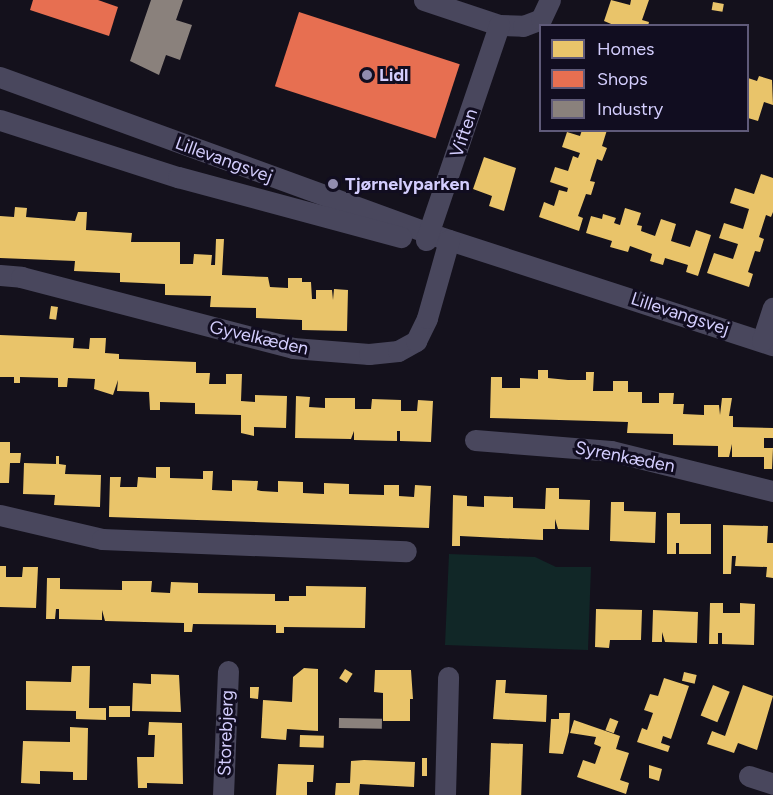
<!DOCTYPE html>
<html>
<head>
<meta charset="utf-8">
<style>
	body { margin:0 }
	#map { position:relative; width:773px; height:795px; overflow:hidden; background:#14111c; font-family:Figtree,sans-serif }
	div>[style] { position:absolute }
	.green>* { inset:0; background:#112727 }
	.homes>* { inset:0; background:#e9c46a; transform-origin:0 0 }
	.shops>* { inset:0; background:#e76f51; transform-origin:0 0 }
	.industry>* { inset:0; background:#8a817c; transform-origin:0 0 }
	.minor>* { height:21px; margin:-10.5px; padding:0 10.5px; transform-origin:10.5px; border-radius:10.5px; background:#49475d }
	.dots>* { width:16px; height:16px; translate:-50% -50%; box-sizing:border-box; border:3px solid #110d20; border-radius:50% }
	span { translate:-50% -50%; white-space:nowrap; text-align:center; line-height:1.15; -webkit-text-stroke:6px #110d20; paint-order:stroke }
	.poi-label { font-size:18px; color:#d4cefe; font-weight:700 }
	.left { translate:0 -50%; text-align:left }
	.street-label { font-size:18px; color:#d4cefe }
	.legend { position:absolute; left:539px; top:24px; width:210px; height:108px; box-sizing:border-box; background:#110d20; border:2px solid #5f5a79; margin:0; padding:8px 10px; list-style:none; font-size:18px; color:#d4cefe }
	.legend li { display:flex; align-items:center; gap:12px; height:30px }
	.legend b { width:30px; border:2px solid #5f5a79 }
</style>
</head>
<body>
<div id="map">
	<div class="green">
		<div style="clip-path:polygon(449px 554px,535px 557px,556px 567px,591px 567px,588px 650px,445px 645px)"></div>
	</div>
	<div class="homes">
		<div style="clip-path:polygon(611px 0,630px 5px,631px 0,649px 0,642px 20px,649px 22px,648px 26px,616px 26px,604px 21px)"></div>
		<div style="left:713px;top:2px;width:11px;height:8px;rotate:10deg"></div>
		<div style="clip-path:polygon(759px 76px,772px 80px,773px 105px,764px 102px,758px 121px,748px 118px,748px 78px,757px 81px)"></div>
		<div style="clip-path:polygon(582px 130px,607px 130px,602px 146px,607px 148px,602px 161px,597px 159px,590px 181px,595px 182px,591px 195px,586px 194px,578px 216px,583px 218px,579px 231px,539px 217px,544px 202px,554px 206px,559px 190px,567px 192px,568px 188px,550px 182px,555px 167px,568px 171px,573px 156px,578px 158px,580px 153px,562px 147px,567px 132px,580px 136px)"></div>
		<div style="clip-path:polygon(484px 157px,516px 168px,504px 211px,489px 206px,492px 196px,473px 189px)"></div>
		<div style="clip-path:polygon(761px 174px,773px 178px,773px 212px,771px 217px,766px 215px,759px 237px,764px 239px,760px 252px,755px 251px,748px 272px,753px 274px,749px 287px,707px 273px,714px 253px,733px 259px,738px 244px,719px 238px,724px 223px,743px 229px,749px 209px,730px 203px,735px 188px,754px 194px)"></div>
		<div style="clip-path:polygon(15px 207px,27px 208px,26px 217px,75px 221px,78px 212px,87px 212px,86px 230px,132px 233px,131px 242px,180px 242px,180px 264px,193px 264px,194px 254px,212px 255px,211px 265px,215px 265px,216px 239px,224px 239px,222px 275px,268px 277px,270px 287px,288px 288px,288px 278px,302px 278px,302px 282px,311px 282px,312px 299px,316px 299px,316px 290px,332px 290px,333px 300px,334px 289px,348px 290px,347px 331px,302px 330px,302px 320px,256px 318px,256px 308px,210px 307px,211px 296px,165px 295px,165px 284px,120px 282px,120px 273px,74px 271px,75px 261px,0 258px,0 216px,14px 217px)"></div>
		<div style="clip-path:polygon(625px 208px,641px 213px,637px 225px,642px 226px,641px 231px,655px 236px,661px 219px,676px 224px,671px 241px,690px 247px,696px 230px,711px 235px,698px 276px,686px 272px,688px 265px,665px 258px,663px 265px,650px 261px,652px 254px,630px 246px,628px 252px,610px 247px,612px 241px,586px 233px,591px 216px,602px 219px,603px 214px,616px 218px,614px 223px,620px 225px)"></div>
		<div style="left:51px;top:306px;width:7px;height:13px;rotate:8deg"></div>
		<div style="clip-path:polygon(0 335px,74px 338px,73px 348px,89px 349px,90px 338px,106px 338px,105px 353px,119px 354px,119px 359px,196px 362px,196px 373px,210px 373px,209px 384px,226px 384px,226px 374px,242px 374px,241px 401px,255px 402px,255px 395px,287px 396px,286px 428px,254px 427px,254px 436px,241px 433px,241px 415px,195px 414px,195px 403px,160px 402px,160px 410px,150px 410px,149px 392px,117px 391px,118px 380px,113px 395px,94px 389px,95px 379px,68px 378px,67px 387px,58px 387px,58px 378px,20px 377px,20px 383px,14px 383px,14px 377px,0 377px)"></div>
		<div style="clip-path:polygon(538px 370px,548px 370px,548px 378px,568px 380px,586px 380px,586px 372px,594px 372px,593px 391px,613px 391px,613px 381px,628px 381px,628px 392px,642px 392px,642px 403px,659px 403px,659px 393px,674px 393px,673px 404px,684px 404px,683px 414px,704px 415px,704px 405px,719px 405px,720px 415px,722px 398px,732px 398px,729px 416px,733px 416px,733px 427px,773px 428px,773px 438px,764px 438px,764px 448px,773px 448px,772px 469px,764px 469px,764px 457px,732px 457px,732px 444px,729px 457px,718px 457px,718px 446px,673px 445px,673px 434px,627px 433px,628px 422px,490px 418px,491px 377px,502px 377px,502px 388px,520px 388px,520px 378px,538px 379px)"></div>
		<div style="clip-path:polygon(296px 396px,310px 397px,309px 407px,325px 408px,325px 398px,355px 398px,355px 409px,371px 409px,372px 399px,401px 400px,401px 411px,417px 411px,418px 400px,433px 401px,431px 442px,400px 441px,400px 431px,397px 431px,397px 441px,354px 440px,354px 431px,351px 439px,295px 438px)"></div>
		<div style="clip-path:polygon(0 442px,10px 442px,10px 453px,21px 453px,20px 463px,10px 463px,9px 483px,0 483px)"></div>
		<div style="clip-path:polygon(56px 456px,59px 456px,59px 464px,66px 465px,65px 474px,101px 475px,100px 507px,54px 505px,55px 495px,23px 494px,24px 463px,56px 464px)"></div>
		<div style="clip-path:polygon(156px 467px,170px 467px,170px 478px,203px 479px,203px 471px,213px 471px,212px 490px,232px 491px,232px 480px,258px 481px,257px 490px,261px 491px,278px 492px,278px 481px,303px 482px,303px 493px,324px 494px,324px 483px,349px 484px,349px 494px,384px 495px,384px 485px,399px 485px,399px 496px,414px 497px,415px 485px,431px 486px,429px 528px,109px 517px,110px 477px,121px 477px,120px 487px,137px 487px,138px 477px,156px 478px)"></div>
		<div style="clip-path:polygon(546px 488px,559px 488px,559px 499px,590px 500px,589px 530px,558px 529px,555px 519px,555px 529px,543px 529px,543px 540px,460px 536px,460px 546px,452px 546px,453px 495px,467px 496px,467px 506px,484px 507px,484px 496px,513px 497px,513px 508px,545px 509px)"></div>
		<div style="clip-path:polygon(611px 502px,624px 502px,624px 511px,656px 512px,655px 543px,610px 541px)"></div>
		<div style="clip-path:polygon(667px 513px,680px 513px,680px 524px,711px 524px,711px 554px,679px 554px,679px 543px,676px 543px,676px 554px,667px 554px)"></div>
		<div style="clip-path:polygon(723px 525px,768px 526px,767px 543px,773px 543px,773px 578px,766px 577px,767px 567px,735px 566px,736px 556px,732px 556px,731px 574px,723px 574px)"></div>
		<div style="clip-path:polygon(0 566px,6px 566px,6px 577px,22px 577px,23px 567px,38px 567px,36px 608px,0 607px)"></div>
		<div style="clip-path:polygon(47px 578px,60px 578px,60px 589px,122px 590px,122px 581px,152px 581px,151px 592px,170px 593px,171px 582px,198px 583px,198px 593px,275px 594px,275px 601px,289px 601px,289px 596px,306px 596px,306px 586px,366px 587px,365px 628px,284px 627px,284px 633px,276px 633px,276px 625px,193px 624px,192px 632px,184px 632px,184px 623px,105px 621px,102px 610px,102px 620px,59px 619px,59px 609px,56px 609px,55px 619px,46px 619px)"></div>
		<div style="clip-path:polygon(710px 603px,723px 603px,723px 613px,740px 613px,740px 603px,755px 604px,754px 645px,722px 644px,722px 633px,718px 633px,718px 644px,709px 644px)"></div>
		<div style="clip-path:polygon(596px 609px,642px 610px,641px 640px,610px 640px,609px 648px,595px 647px)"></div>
		<div style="clip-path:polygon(653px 610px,698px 612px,697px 643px,665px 642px,662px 632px,662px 642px,652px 642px)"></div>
		<div style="clip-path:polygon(72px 666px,90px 666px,89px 708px,106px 708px,106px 720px,76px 719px,76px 711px,26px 710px,26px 681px,71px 682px)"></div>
		<div style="clip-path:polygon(304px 668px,318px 669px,318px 731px,287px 729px,286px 740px,261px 738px,263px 700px,292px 702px,293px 677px)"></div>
		<div style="left:345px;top:669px;width:9px;height:11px;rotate:32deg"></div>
		<div style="clip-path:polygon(375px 670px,411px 670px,413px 699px,410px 699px,410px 721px,383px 721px,383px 693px,374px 692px)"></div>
		<div style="left:684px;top:672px;width:13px;height:9px;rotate:13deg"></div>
		<div style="clip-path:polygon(151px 674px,179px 675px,181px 712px,132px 711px,133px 683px,151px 684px)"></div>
		<div style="clip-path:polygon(664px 678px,689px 686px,671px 739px,663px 736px,661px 743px,670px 746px,668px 752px,637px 742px,642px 728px,647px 730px,653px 713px,644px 710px,650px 694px,658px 696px)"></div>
		<div style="clip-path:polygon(496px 680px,506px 680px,505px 693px,547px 695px,546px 722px,493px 719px)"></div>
		<div style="left:713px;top:685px;width:18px;height:33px;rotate:22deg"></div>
		<div style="clip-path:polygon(743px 685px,773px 696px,757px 750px,738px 743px,734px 753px,707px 744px,712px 731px,725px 736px)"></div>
		<div style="clip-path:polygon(250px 687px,259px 687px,258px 699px,250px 698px)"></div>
		<div style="left:109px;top:706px;width:21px;height:11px"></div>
		<div style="clip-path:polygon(559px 713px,570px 713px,569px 732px,563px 754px,549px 753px,551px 719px,559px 719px)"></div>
		<div style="left:610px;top:718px;width:9px;height:13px;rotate:21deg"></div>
		<div style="clip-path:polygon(574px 720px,620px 736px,616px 749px,629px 753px,620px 780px,629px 783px,626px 794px,577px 777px,583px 760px,595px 764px,601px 747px,594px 744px,596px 737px,570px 733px)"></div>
		<div style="clip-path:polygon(149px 722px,182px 723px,183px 784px,147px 783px,147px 788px,138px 788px,137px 757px,154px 757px,155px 735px,148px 735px)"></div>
		<div style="clip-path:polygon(70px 727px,88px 728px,87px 780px,73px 780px,73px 772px,40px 771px,40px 784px,21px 783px,23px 741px,70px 742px)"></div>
		<div style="left:300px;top:735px;width:24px;height:12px;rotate:2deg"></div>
		<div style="left:491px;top:743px;width:32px;height:52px;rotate:2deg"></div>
		<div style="left:422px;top:758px;width:5px;height:18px"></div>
		<div style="clip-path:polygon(364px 760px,415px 762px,414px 787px,360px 784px,359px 795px,335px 795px,336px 783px,350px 783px,351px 761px)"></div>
		<div style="clip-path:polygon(278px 764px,314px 765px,313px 782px,307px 782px,307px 795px,276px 795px)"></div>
		<div style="clip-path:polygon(649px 765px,662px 769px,659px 781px,649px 778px)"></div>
	</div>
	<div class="shops">
		<div style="clip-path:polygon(33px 0,98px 0,118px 7px,109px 36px,30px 10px)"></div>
		<div style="left:299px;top:12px;width:169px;height:78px;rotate:18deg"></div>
	</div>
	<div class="industry">
		<div style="clip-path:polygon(151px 0,183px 0,176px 20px,192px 25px,180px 60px,166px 55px,159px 75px,130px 61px)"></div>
		<div style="left:339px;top:718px;width:43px;height:10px;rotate:1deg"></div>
	</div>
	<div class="minor">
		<div style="left:424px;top:0;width:79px;rotate:18.4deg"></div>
		<div style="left:499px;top:25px;width:24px;rotate:2deg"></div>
		<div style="left:523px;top:26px;width:19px;rotate:-21deg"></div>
		<div style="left:541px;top:19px;width:21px;rotate:-65deg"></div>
		<div style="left:0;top:77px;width:468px;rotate:20deg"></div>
		<div style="left:440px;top:237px;width:350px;rotate:18deg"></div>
		<div style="left:0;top:120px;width:187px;rotate:17.8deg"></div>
		<div style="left:178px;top:177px;width:231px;rotate:15.1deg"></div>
		<div style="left:426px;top:240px;width:227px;rotate:-71.2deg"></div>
		<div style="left:0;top:275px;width:21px;rotate:5deg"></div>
		<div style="left:21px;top:277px;width:281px;rotate:14.6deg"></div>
		<div style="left:293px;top:348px;width:76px;rotate:4.5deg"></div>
		<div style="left:369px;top:354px;width:29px;rotate:-6deg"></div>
		<div style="left:398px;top:351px;width:21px;rotate:-29deg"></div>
		<div style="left:416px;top:341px;width:25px;rotate:-64deg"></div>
		<div style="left:427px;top:318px;width:81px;rotate:-74.2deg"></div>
		<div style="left:762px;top:341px;width:35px;rotate:-72deg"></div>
		<div style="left:475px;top:440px;width:136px;rotate:4.6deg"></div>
		<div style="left:611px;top:451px;width:167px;rotate:13.9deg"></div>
		<div style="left:0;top:515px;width:105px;rotate:13.2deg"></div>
		<div style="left:102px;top:539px;width:304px;rotate:2.3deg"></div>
		<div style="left:749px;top:776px;width:25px;rotate:18deg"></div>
		<div style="left:223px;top:795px;width:124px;rotate:-87.7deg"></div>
		<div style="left:445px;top:795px;width:118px;rotate:-88.5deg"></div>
	</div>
	<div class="dots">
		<div style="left:367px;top:75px;background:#918caf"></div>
		<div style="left:333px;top:184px;background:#918caf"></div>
	</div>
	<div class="poi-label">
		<span class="left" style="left:379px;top:75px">Lidl</span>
		<span class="left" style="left:345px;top:184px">Tjørnelyparken</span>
	</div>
	<div class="street-label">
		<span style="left:464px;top:133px;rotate:-71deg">Viften</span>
		<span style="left:224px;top:160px;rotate:20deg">Lillevangsvej</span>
		<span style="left:680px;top:314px;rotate:18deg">Lillevangsvej</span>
		<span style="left:259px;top:338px;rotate:13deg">Gyvelkæden</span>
		<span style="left:625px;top:457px;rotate:11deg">Syrenkæden</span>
		<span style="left:226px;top:733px;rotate:-88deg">Storebjerg</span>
	</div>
	<ul class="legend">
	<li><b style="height:16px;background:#e9c46a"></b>Homes</li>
	<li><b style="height:16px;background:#e76f51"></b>Shops</li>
	<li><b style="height:16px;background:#8a817c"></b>Industry</li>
	</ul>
</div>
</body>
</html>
